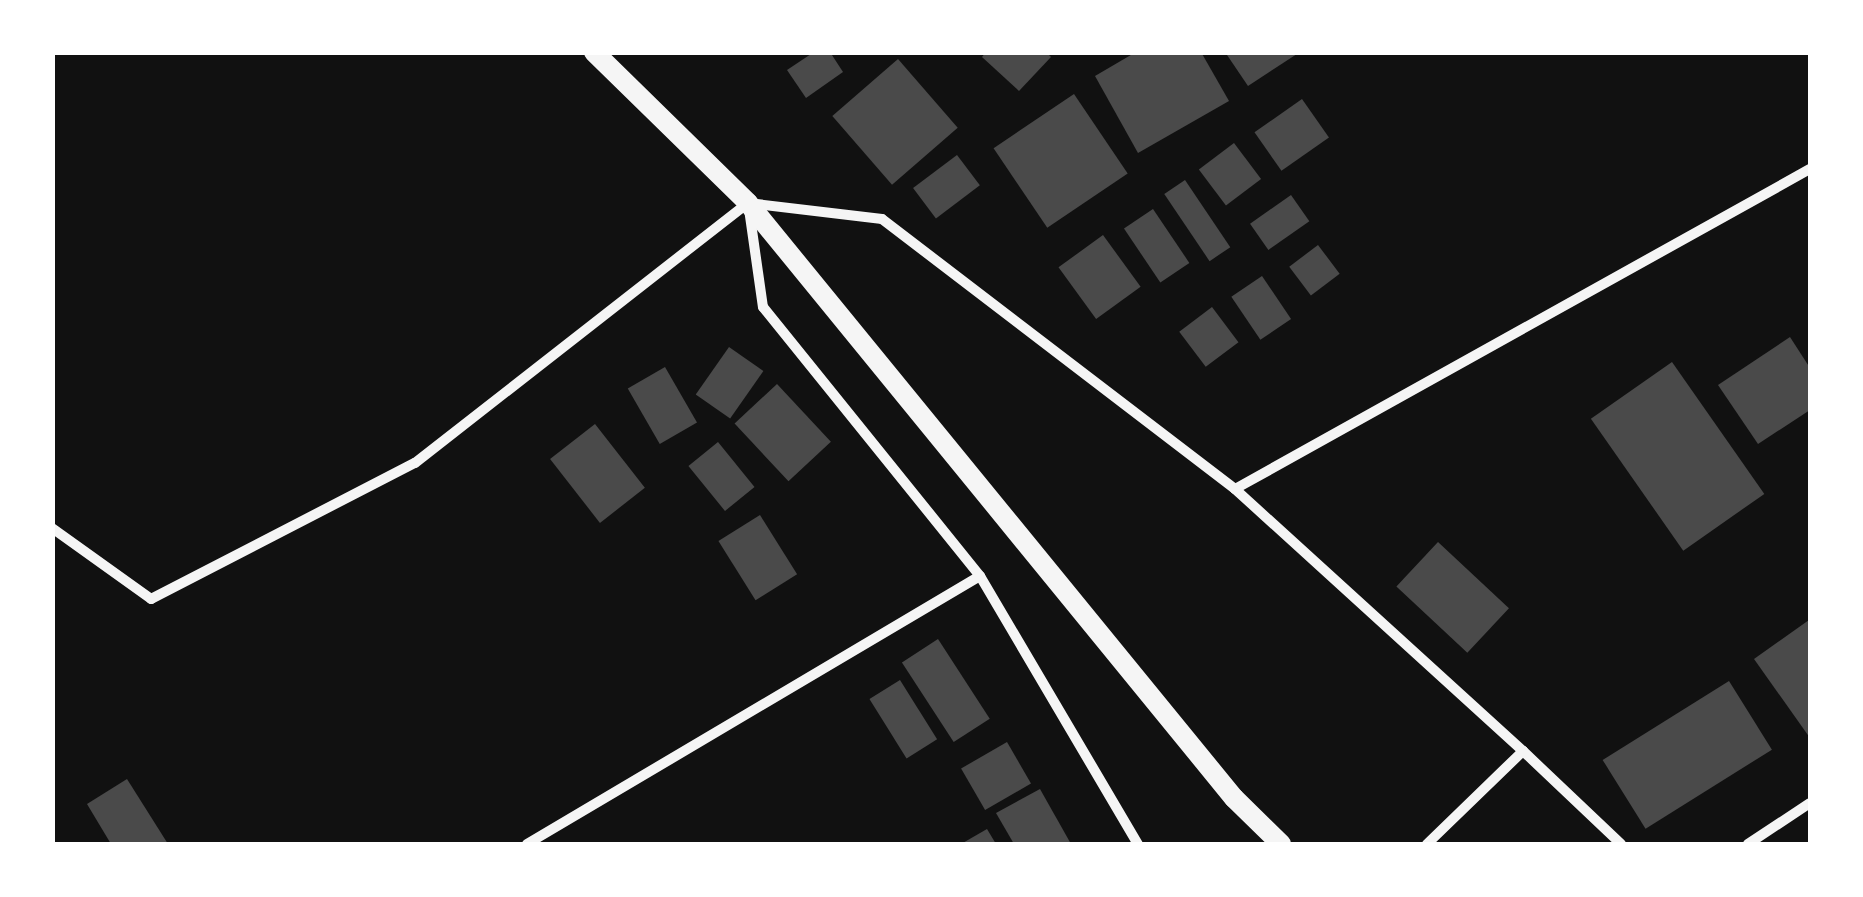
<!DOCTYPE html>
<html>
<head>
<meta charset="utf-8">
<style>
	body { margin:0 }
	#map { position:relative; width:1863px; height:897px; overflow:hidden; background:#111; font-family:"Public Sans",sans-serif }
	div>[style] { position:absolute }
	.building>* { inset:0; background:#4a4a4a; transform-origin:0 0 }
	.minor>* { height:10px; margin:-5px; padding:0 5px; transform-origin:5px; border-radius:5px; background:#f5f5f5 }
	.secondary>* { height:20px; margin:-10px; padding:0 10px; transform-origin:10px; border-radius:10px; background:#f5f5f5 }
	span { translate:-50% -50%; white-space:nowrap; text-align:center; line-height:1.15; -webkit-text-stroke:9px #fff; paint-order:stroke }
	.frame { position:absolute; inset:0; border:55px solid #fff; pointer-events:none }
</style>
</head>
<body>
<div id="map">
	<div class="building">
		<div style="clip-path:polygon(814px 52px,830px 52px,843px 72px,806px 98px,787px 70px)"></div>
		<div style="clip-path:polygon(986px 52px,1046px 52px,1051px 57px,1019px 91px,982px 57px)"></div>
		<div style="clip-path:polygon(1136px 52px,1201px 52px,1229px 101px,1138px 153px,1095px 76px)"></div>
		<div style="clip-path:polygon(1225px 52px,1300px 52px,1248px 86px)"></div>
		<div style="left:898px;top:59px;width:91px;height:87px;rotate:49deg"></div>
		<div style="left:1074px;top:94px;width:96px;height:97px;rotate:56deg"></div>
		<div style="left:1302px;top:99px;width:47px;height:58px;rotate:55deg"></div>
		<div style="left:1234px;top:143px;width:45px;height:44px;rotate:53deg"></div>
		<div style="left:957px;top:155px;width:38px;height:55px;rotate:53deg"></div>
		<div style="left:1185px;top:180px;width:81px;height:25px;rotate:56deg"></div>
		<div style="left:1291px;top:195px;width:32px;height:50px;rotate:55deg"></div>
		<div style="left:1153px;top:209px;width:65px;height:35px;rotate:56deg"></div>
		<div style="left:1103px;top:235px;width:64px;height:55px;rotate:54deg"></div>
		<div style="left:1318px;top:245px;width:36px;height:36px;rotate:53deg"></div>
		<div style="left:1262px;top:276px;width:52px;height:37px;rotate:56deg"></div>
		<div style="left:1212px;top:307px;width:44px;height:41px;rotate:53deg"></div>
		<div style="clip-path:polygon(1790px 337px,1810px 368px,1810px 410px,1758px 444px,1718px 385px)"></div>
		<div style="left:729px;top:347px;width:42px;height:58px;rotate:35deg"></div>
		<div style="left:1672px;top:362px;width:161px;height:99px;rotate:55deg"></div>
		<div style="left:665px;top:367px;width:64px;height:43px;rotate:60deg"></div>
		<div style="left:777px;top:384px;width:79px;height:58px;rotate:47deg"></div>
		<div style="left:595px;top:424px;width:81px;height:57px;rotate:52deg"></div>
		<div style="left:718px;top:442px;width:58px;height:38px;rotate:51deg"></div>
		<div style="left:760px;top:515px;width:70px;height:49px;rotate:58deg"></div>
		<div style="left:1438px;top:542px;width:97px;height:61px;rotate:43deg"></div>
		<div style="clip-path:polygon(1809px 620px,1810px 622px,1810px 738px,1754px 659px)"></div>
		<div style="left:938px;top:639px;width:95px;height:43px;rotate:57deg"></div>
		<div style="left:900px;top:680px;width:70px;height:36px;rotate:58deg"></div>
		<div style="left:1729px;top:681px;width:81px;height:149px;rotate:58deg"></div>
		<div style="left:1007px;top:742px;width:48px;height:53px;rotate:60deg"></div>
		<div style="clip-path:polygon(127px 779px,168px 844px,111px 844px,87px 804px)"></div>
		<div style="clip-path:polygon(1040px 789px,1071px 844px,1014px 844px,996px 813px)"></div>
		<div style="clip-path:polygon(987px 829px,996px 844px,961px 844px)"></div>
	</div>
	<div class="minor">
		<div style="left:749px;top:209px;width:99px;rotate:81.9deg"></div>
		<div style="left:763px;top:307px;width:346px;rotate:51.1deg"></div>
		<div style="left:980px;top:576px;width:311px;rotate:59.5deg"></div>
		<div style="left:1235px;top:489px;width:658px;rotate:-29.1deg"></div>
		<div style="left:52px;top:528px;width:122px;rotate:35.6deg"></div>
		<div style="left:151px;top:599px;width:297px;rotate:-27.3deg"></div>
		<div style="left:415px;top:463px;width:422px;rotate:-38deg"></div>
		<div style="left:748px;top:203px;width:135px;rotate:6.8deg"></div>
		<div style="left:882px;top:219px;width:444px;rotate:37.4deg"></div>
		<div style="left:1235px;top:489px;width:389px;rotate:42.3deg"></div>
		<div style="left:1523px;top:751px;width:134px;rotate:135.9deg"></div>
		<div style="left:1523px;top:751px;width:135px;rotate:43.5deg"></div>
		<div style="left:527px;top:844px;width:526px;rotate:-30.61deg"></div>
		<div style="left:1748px;top:844px;width:74px;rotate:-33.5deg"></div>
	</div>
	<div class="secondary">
		<div style="left:594px;top:52px;width:216px;rotate:44.4deg"></div>
		<div style="left:748px;top:203px;width:768px;rotate:50.76deg"></div>
		<div style="left:1234px;top:798px;width:66px;rotate:44.4deg"></div>
	</div>
	<div class="frame"></div>
</div>
</body>
</html>
